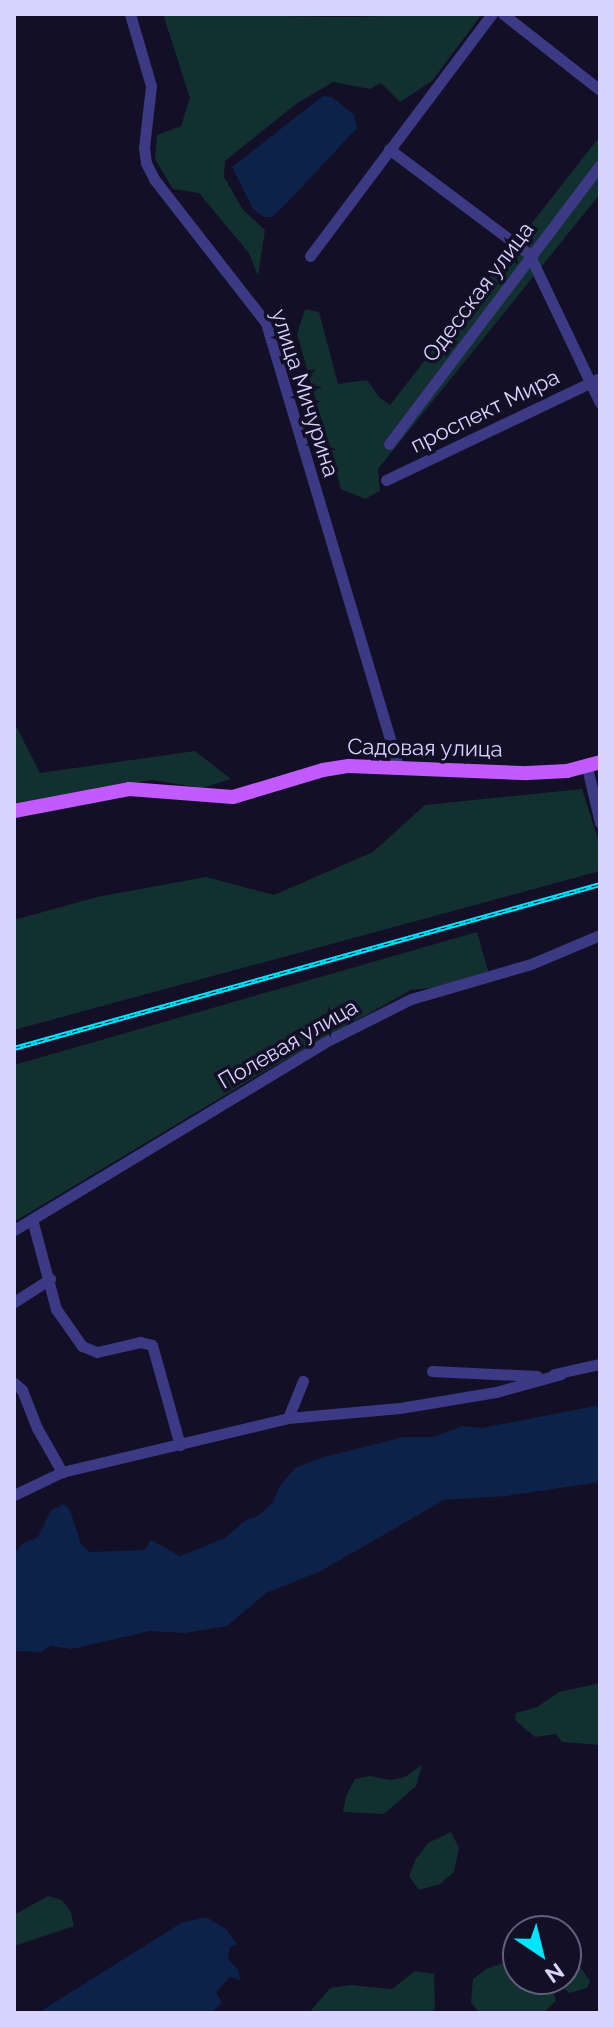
<!DOCTYPE html>
<html>
<head>
<meta charset="utf-8">
<style>
	body { margin:0 }
	#map { position:relative; width:614px; height:2027px; overflow:hidden; background:#130f26; font-family:Raleway,sans-serif }
	div>[style] { position:absolute }
	.green>* { inset:0; background:#12302f }
	.water>* { inset:0; background:#0c2248 }
	.minor>* { height:11px; margin:-5.5px; padding:0 5.5px; transform-origin:5.5px; border-radius:5.5px; background:#3d3a85 }
	.major>* { height:14px; margin:-7px; padding:0 7px; transform-origin:7px; border-radius:7px; background:#c25bff }
	.rail>* { height:5px; margin-top:-2.5px; transform-origin:0; background:repeating-linear-gradient(90deg,#130f26 0 6px,#00e5ff 0 12px); box-sizing:border-box; border-block:2px solid #00e5ff }
	span { translate:-50% -50%; white-space:nowrap; text-align:center; line-height:1.15; -webkit-text-stroke:7px #130f26; paint-order:stroke }
	.street-label { font-size:22px; color:#d9d4ff }
	.frame { position:absolute; inset:0; border:16px solid #d9d4ff; pointer-events:none }
	.north { position:absolute; left:502px; top:1915px; width:80px; height:80px; box-sizing:border-box; background:#130f26; border:2px solid #625e7d; border-radius:50%; rotate:145deg; font-size:22px; font-weight:700; line-height:32px; text-align:center; color:#d9d4ff }
	.north::after { content:''; display:block; margin:auto; width:28px; height:36px; background:#00e5ff; clip-path:polygon(50% 0,100% 100%,50% 72%,0 100%) }
</style>
</head>
<body>
<div id="map">
	<div class="green">
		<div style="clip-path:polygon(163px 14px,340px 17px,482px 14px,432px 81px,400px 102px,381px 83px,370px 89px,333px 82px,296px 104px,225px 161px,224px 177px,243px 210px,265px 230px,258px 276px,249px 253px,199px 193px,173px 189px,155px 159px,157px 135px,181px 126px,190px 98px)"></div>
		<div style="clip-path:polygon(600px 136px,600px 194px,378px 469px,380px 491px,365px 499px,341px 489px,297px 334px,305px 309px,319px 312px,338px 384px,367px 380px,379px 397px,390px 405px)"></div>
		<div style="clip-path:polygon(14px 722px,40px 773px,195px 751px,231px 779px,202px 788px,152px 780px,14px 805px)"></div>
		<div style="clip-path:polygon(582px 789px,600px 845px,600px 871px,14px 1030px,14px 920px,97px 897px,206px 877px,274px 895px,373px 852px,425px 805px)"></div>
		<div style="clip-path:polygon(477px 932px,489px 974px,448px 986px,411px 990px,260px 1074px,14px 1222px,14px 1065px)"></div>
		<div style="clip-path:polygon(600px 1683px,600px 1745px,562px 1742px,556px 1734px,535px 1737px,515px 1720px,516px 1713px,537px 1707px,559px 1692px)"></div>
		<div style="clip-path:polygon(422px 1765px,416px 1786px,384px 1814px,343px 1812px,346px 1796px,355px 1779px,370px 1776px,391px 1780px,405px 1777px)"></div>
		<div style="clip-path:polygon(451px 1832px,459px 1848px,454px 1872px,440px 1884px,419px 1890px,409px 1876px,416px 1859px,428px 1843px)"></div>
		<div style="clip-path:polygon(48px 1896px,62px 1900px,71px 1912px,74px 1926px,14px 1946px,14px 1915px)"></div>
		<div style="clip-path:polygon(566px 1960px,575px 1960px,590px 1981px,587px 1988px,570px 1993px,562px 1988px,554px 1994px,556px 2001px,543px 2013px,479px 2013px,471px 2002px,473px 1979px,486px 1969px,509px 1961px,518px 1964px,518px 1979px,539px 1979px,548px 1984px,551px 1979px,566px 1979px)"></div>
		<div style="clip-path:polygon(415px 1971px,434px 1974px,435px 2008px,431px 2013px,309px 2013px,330px 1988px,350px 1985px,392px 1989px)"></div>
	</div>
	<div class="water">
		<div style="clip-path:polygon(323px 96px,332px 97px,354px 115px,357px 128px,282px 208px,272px 217px,264px 217px,253px 209px,232px 167px)"></div>
		<div style="clip-path:polygon(600px 1405px,600px 1482px,507px 1496px,444px 1500px,321px 1571px,266px 1593px,227px 1626px,185px 1633px,150px 1631px,72px 1649px,51px 1646px,40px 1652px,14px 1651px,14px 1554px,23px 1543px,38px 1537px,51px 1510px,64px 1504px,70px 1510px,81px 1544px,90px 1552px,144px 1550px,151px 1540px,180px 1556px,225px 1538px,246px 1520px,258px 1516px,273px 1502px,279px 1487px,295px 1468px,324px 1457px,404px 1437px,433px 1437px,463px 1426px,482px 1428px)"></div>
		<div style="clip-path:polygon(206px 1917px,226px 1929px,237px 1944px,230px 1947px,228px 1959px,239px 1971px,240px 1980px,230px 1977px,216px 1992px,222px 2003px,211px 2013px,38px 2013px,181px 1923px)"></div>
	</div>
	<div class="minor">
		<div style="left:130px;top:14px;width:75px;rotate:73.7deg"></div>
		<div style="left:151px;top:86px;width:61px;rotate:96.5deg"></div>
		<div style="left:144px;top:147px;width:16px;rotate:83deg"></div>
		<div style="left:146px;top:163px;width:18px;rotate:63deg"></div>
		<div style="left:154px;top:179px;width:182px;rotate:52.1deg"></div>
		<div style="left:266px;top:323px;width:462px;rotate:73.4deg"></div>
		<div style="left:503px;top:14px;width:123px;rotate:38.1deg"></div>
		<div style="left:389px;top:149px;width:175px;rotate:36.9deg"></div>
		<div style="left:529px;top:254px;width:165px;rotate:64.5deg"></div>
		<div style="left:310px;top:256px;width:303px;rotate:-53.1deg"></div>
		<div style="left:389px;top:444px;width:350px;rotate:-52.9deg"></div>
		<div style="left:386px;top:480px;width:237px;rotate:-25.5deg"></div>
		<div style="left:587px;top:767px;width:57px;rotate:76.9deg"></div>
		<div style="left:32px;top:1219px;width:93px;rotate:75.1deg"></div>
		<div style="left:56px;top:1309px;width:45px;rotate:54.9deg"></div>
		<div style="left:82px;top:1346px;width:16px;rotate:22deg"></div>
		<div style="left:97px;top:1352px;width:44px;rotate:-13.1deg"></div>
		<div style="left:140px;top:1342px;width:12px;rotate:14deg"></div>
		<div style="left:152px;top:1345px;width:104px;rotate:74.4deg"></div>
		<div style="left:14px;top:1230px;width:370px;rotate:-31.1deg"></div>
		<div style="left:331px;top:1039px;width:89px;rotate:-26.6deg"></div>
		<div style="left:411px;top:999px;width:125px;rotate:-16.3deg"></div>
		<div style="left:531px;top:964px;width:75px;rotate:-22.8deg"></div>
		<div style="left:14px;top:1302px;width:43px;rotate:-32.6deg"></div>
		<div style="left:432px;top:1371px;width:105px;rotate:2.7deg"></div>
		<div style="left:554px;top:1374px;width:47px;rotate:-12.3deg"></div>
		<div style="left:14px;top:1383px;width:11px;rotate:41deg"></div>
		<div style="left:22px;top:1390px;width:41px;rotate:68.5deg"></div>
		<div style="left:37px;top:1428px;width:51px;rotate:60.4deg"></div>
		<div style="left:288px;top:1418px;width:112px;rotate:-5.1deg"></div>
		<div style="left:400px;top:1408px;width:97px;rotate:-9.5deg"></div>
		<div style="left:496px;top:1392px;width:67px;rotate:-15.5deg"></div>
		<div style="left:14px;top:1495px;width:53px;rotate:-25.6deg"></div>
		<div style="left:62px;top:1472px;width:232px;rotate:-13.4deg"></div>
		<div style="left:288px;top:1418px;width:40px;rotate:-68deg"></div>
	</div>
	<div class="major">
		<div style="left:14px;top:811px;width:117px;rotate:-10.8deg"></div>
		<div style="left:129px;top:789px;width:104px;rotate:4.4deg"></div>
		<div style="left:233px;top:797px;width:94px;rotate:-16.7deg"></div>
		<div style="left:323px;top:770px;width:26px;rotate:-9deg"></div>
		<div style="left:349px;top:766px;width:178px;rotate:2.3deg"></div>
		<div style="left:527px;top:773px;width:40px;rotate:-2.9deg"></div>
		<div style="left:567px;top:771px;width:34px;rotate:-15deg"></div>
	</div>
	<div class="rail">
		<div style="left:14px;top:1048px;width:609px;rotate:-15.63deg"></div>
	</div>
	<div class="street-label">
		<span style="left:478px;top:292px;rotate:-53deg">Одесская улица</span>
		<span style="left:305px;top:393px;rotate:72deg">улица Мичурина</span>
		<span style="left:485px;top:411px;rotate:-26deg">проспект Мира</span>
		<span style="left:425px;top:748px;rotate:1deg">Садовая улица</span>
		<span style="left:288px;top:1044px;rotate:-30deg">Полевая улица</span>
	</div>
	<div class="frame"></div>
	<div class="north">N</div>
</div>
</body>
</html>
